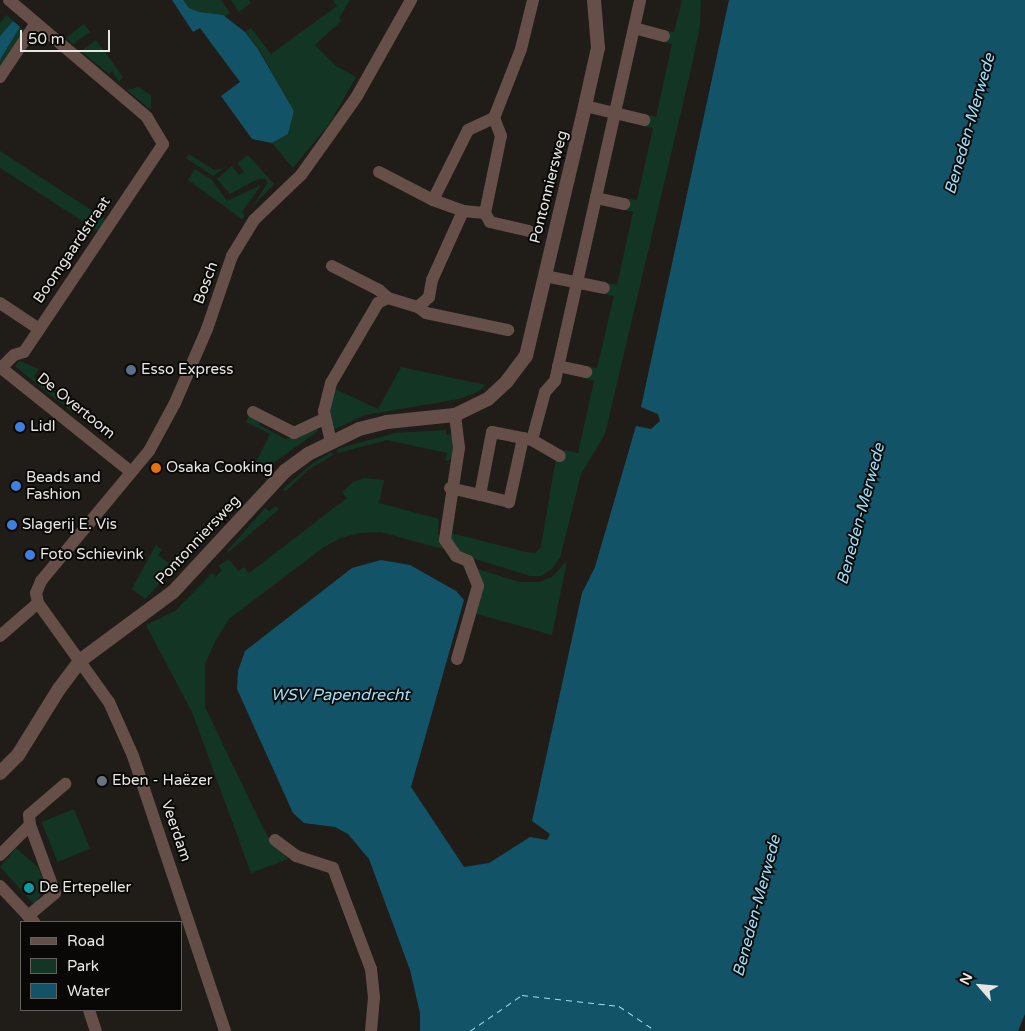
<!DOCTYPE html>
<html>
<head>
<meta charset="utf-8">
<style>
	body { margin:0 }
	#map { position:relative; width:1025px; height:1031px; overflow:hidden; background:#201d18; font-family:"Varela Round",sans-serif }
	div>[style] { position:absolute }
	.green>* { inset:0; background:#133524; transform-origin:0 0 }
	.water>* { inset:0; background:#125367 }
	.ferry>* { height:1px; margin-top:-0.5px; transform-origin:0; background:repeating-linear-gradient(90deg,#99e0fb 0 6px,transparent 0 11px) }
	.minor>* { height:12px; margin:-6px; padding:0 6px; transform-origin:6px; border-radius:6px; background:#654f48 }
	.tertiary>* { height:14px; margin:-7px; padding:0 7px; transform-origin:7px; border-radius:7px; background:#654f48 }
	.dots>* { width:14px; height:14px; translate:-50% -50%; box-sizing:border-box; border:2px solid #090806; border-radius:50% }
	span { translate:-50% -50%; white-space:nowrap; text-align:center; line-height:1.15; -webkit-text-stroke:4px #090806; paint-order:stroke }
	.street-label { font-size:15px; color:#e8e6e2 }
	.poi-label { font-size:15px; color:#e8e6e2 }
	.left { translate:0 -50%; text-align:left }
	.water-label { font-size:16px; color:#99e0fb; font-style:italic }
	.legend { position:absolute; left:20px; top:921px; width:162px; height:90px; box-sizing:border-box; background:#090806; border:1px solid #62615e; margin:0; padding:6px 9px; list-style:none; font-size:15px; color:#e8e6e2 }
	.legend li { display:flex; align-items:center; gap:10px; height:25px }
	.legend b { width:25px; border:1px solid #62615e }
	.north { position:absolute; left:955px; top:961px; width:50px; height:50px; -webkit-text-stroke:4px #090806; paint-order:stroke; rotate:297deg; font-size:14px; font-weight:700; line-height:20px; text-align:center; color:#e8e6e2 }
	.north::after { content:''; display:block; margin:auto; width:18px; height:22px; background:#e8e6e2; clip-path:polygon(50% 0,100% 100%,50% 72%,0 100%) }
	.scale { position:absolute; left:20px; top:30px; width:90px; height:22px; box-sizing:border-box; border:2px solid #e8e6e2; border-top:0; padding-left:6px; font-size:15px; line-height:18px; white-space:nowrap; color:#e8e6e2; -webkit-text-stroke:4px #090806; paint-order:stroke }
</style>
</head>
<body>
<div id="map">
	<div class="green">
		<div style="clip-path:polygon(183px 0,221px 0,230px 13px,224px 17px,199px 12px,189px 8px)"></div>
		<div style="clip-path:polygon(231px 0,249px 0,251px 3px,239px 12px)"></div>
		<div style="clip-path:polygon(333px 0,350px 0,339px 18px,342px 20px,315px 45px,336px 66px,356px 77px,329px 124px,293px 168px,272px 143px,288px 134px,294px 111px,259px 49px,245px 32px,251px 28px,271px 54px,337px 6px)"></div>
		<div style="clip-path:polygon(682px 0,701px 0,700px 25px,692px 65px,605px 434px,581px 474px,560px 558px,552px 569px,541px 576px,530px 576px,469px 557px,459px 554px,447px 532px,526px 552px,535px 553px,541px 547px,556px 458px,562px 459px,564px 450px,578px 453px,594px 381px,584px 378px,584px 366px,597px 368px,614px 296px,603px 294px,603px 282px,617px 285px,633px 212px,620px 209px,623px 198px,637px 200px,653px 128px,642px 126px,645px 114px,656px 117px,672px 44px,660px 41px,663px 30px,674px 32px)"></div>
		<div style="clip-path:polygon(7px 15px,13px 21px,0 36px,0 23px)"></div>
		<div style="clip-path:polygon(84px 24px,90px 32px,73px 44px,66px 38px)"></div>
		<div style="clip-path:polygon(20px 27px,25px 32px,0 69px,0 60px)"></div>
		<div style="clip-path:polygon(96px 40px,123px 77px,119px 82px,112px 71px,109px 74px,81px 51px)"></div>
		<div style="clip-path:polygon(138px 87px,151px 95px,151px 110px,127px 90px)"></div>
		<div style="left:0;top:151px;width:126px;height:14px;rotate:33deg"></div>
		<div style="clip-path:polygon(189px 154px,214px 170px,224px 168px,213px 176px,186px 158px)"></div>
		<div style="clip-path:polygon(248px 155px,274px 184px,252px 207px,267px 184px,266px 179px,258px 179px,230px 194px,217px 179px,232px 166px,239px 175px,244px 172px,237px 163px)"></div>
		<div style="clip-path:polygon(195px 169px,212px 180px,227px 201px,261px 185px,242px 212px,245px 216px,242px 219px,188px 180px)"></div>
		<div style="clip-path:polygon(19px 361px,39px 369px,34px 377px,75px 409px,73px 413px,15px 366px)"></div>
		<div style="clip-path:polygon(401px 367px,486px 385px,478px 392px,459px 399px,365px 415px,333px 430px,329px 423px,333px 388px,378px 409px)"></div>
		<div style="clip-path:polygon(249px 415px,261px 421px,259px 425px,286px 439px,317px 428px,318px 431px,262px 471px,255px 464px,270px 434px,246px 422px)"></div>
		<div style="clip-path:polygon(446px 430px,446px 435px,452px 434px,454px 440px,453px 457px,448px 461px,445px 461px,447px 453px,387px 440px,338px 453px,337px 449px,395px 433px)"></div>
		<div style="clip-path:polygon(332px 452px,333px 455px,308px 470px,286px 491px,282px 490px,313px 463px)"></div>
		<div style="clip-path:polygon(365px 478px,384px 480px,379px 503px,439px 519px,438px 533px,443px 549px,380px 532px,360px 533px,341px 538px,324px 547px,229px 619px,216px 640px,205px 664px,205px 707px,266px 834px,288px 859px,251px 873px,192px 712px,146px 625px,175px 611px,212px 573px,216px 577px,222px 570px,218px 566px,229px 559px,238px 571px,244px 567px,249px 573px,347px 498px,342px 492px,353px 482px)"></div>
		<div style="clip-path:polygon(276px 506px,279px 509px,228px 553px,227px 551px,265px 508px,269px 511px)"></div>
		<div style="clip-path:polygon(156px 545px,162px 550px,158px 555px,169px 563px,182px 549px,187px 554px,145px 599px,132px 589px)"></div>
		<div style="clip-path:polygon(567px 561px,552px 635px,474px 613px,481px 578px,478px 569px,519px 582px,539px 582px,552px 577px)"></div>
		<div style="left:74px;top:809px;width:43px;height:35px;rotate:68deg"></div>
		<div style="clip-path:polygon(16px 848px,38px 867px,46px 888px,34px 904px,0 867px)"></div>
	</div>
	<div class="water">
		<div style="clip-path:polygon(172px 0,183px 0,189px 8px,199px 12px,223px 15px,245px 32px,258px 49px,294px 111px,288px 134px,272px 143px,252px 139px,221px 96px,240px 82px,200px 28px,193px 32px)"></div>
		<div style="clip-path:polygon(729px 0,1025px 0,1025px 1014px,1018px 1031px,420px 1031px,420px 1013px,410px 970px,369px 859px,348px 834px,335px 827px,304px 823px,293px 813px,237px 689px,238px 671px,245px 651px,352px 568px,381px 560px,410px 565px,456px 591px,464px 600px,411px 787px,464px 867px,489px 863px,530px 837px,547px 840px,550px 834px,532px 821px,582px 593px,595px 567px,636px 426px,651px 429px,660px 421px,658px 414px,641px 407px)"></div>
		<div style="clip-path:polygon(13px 21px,20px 27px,0 60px,0 36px)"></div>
	</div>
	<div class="ferry">
		<div style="left:470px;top:1031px;width:63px;rotate:-34.7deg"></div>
		<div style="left:522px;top:995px;width:98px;rotate:6.5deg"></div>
		<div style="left:619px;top:1006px;width:45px;rotate:34deg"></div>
	</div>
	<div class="minor">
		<div style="left:634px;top:28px;width:31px;rotate:15deg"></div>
		<div style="left:0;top:77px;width:65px;rotate:-56.3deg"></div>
		<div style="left:585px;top:106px;width:61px;rotate:13.3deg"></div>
		<div style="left:379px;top:172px;width:61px;rotate:27.4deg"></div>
		<div style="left:433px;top:200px;width:32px;rotate:20deg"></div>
		<div style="left:596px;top:198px;width:29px;rotate:12deg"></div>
		<div style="left:433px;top:200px;width:78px;rotate:-63.4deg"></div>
		<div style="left:468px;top:130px;width:29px;rotate:-25deg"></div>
		<div style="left:529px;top:231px;width:40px;rotate:-167deg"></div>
		<div style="left:490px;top:222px;width:10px;rotate:-119deg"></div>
		<div style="left:485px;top:213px;width:79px;rotate:-78.3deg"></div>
		<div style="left:501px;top:136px;width:19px;rotate:-111deg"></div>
		<div style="left:494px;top:118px;width:74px;rotate:-68.6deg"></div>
		<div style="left:521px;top:49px;width:50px;rotate:-76.2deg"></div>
		<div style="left:332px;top:266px;width:53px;rotate:27.1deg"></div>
		<div style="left:379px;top:290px;width:12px;rotate:42deg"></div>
		<div style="left:388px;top:298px;width:31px;rotate:17deg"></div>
		<div style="left:418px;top:307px;width:10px;rotate:37deg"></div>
		<div style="left:426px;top:313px;width:84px;rotate:11.7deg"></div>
		<div style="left:545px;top:276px;width:60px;rotate:11.5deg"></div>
		<div style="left:0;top:303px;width:47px;rotate:33.7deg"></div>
		<div style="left:418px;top:307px;width:15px;rotate:-42deg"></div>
		<div style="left:429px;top:297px;width:17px;rotate:-80deg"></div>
		<div style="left:432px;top:280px;width:76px;rotate:-65.8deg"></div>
		<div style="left:463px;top:211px;width:22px;rotate:5deg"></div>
		<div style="left:558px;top:366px;width:29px;rotate:12deg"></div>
		<div style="left:0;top:367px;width:168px;rotate:38.7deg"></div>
		<div style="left:1px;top:368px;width:18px;rotate:-45deg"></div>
		<div style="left:14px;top:355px;width:10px;rotate:-17deg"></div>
		<div style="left:24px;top:352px;width:250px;rotate:-56.2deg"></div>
		<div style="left:163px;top:144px;width:31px;rotate:-121deg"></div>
		<div style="left:147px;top:117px;width:181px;rotate:-139.7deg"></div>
		<div style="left:253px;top:412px;width:46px;rotate:27.1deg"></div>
		<div style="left:294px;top:433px;width:33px;rotate:-25deg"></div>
		<div style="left:455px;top:415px;width:33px;rotate:83deg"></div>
		<div style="left:459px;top:448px;width:93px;rotate:98.7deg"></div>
		<div style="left:445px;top:540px;width:19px;rotate:55deg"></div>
		<div style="left:456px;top:556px;width:13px;rotate:23deg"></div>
		<div style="left:468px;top:561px;width:27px;rotate:68deg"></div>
		<div style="left:478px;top:586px;width:76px;rotate:106deg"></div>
		<div style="left:523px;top:438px;width:66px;rotate:102.3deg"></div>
		<div style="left:509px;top:502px;width:30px;rotate:-166deg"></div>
		<div style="left:480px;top:495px;width:64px;rotate:-79.2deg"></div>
		<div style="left:492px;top:432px;width:32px;rotate:11deg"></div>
		<div style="left:523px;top:438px;width:9px;rotate:13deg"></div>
		<div style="left:532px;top:440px;width:50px;rotate:-74.8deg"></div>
		<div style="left:545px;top:392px;width:15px;rotate:-48deg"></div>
		<div style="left:555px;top:381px;width:390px;rotate:-77.4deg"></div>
		<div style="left:532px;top:440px;width:32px;rotate:30deg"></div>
		<div style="left:331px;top:442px;width:32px;rotate:-103deg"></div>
		<div style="left:324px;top:411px;width:29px;rotate:-76deg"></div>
		<div style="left:331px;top:383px;width:93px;rotate:-59.6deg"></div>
		<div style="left:378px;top:303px;width:11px;rotate:-27deg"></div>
		<div style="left:450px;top:488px;width:31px;rotate:13deg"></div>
		<div style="left:38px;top:603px;width:10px;rotate:-101deg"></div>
		<div style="left:36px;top:593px;width:13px;rotate:-67deg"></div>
		<div style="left:41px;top:581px;width:169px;rotate:-50.3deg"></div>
		<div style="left:149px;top:451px;width:55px;rotate:-61.6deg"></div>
		<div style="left:175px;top:403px;width:81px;rotate:-66.6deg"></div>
		<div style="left:207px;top:329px;width:77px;rotate:-71.1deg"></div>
		<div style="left:232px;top:256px;width:42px;rotate:-58.6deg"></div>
		<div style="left:254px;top:220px;width:65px;rotate:-43.8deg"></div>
		<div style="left:301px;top:175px;width:52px;rotate:-54.5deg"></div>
		<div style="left:331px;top:133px;width:45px;rotate:-54.9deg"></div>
		<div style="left:357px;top:96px;width:110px;rotate:-60.6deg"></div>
		<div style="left:38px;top:603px;width:122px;rotate:54.4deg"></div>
		<div style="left:109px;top:702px;width:59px;rotate:66deg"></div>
		<div style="left:133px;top:756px;width:290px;rotate:71.5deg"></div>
		<div style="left:0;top:636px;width:50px;rotate:-41deg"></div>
		<div style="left:275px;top:840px;width:26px;rotate:37deg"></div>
		<div style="left:296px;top:856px;width:39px;rotate:18deg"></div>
		<div style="left:333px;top:868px;width:108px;rotate:69.4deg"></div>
		<div style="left:371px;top:969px;width:28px;rotate:84deg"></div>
		<div style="left:374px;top:997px;width:34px;rotate:95deg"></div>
		<div style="left:0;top:855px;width:42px;rotate:-45deg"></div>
		<div style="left:30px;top:825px;width:10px;rotate:-96deg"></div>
		<div style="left:29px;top:815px;width:48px;rotate:-40.7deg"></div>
		<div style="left:0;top:886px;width:50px;rotate:46.6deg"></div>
		<div style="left:28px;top:916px;width:35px;rotate:-40deg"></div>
		<div style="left:55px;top:893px;width:72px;rotate:-110.2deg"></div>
		<div style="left:89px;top:1010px;width:22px;rotate:72deg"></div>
	</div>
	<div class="tertiary">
		<div style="left:0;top:773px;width:25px;rotate:-45deg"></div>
		<div style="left:18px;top:755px;width:78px;rotate:-58.2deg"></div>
		<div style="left:59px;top:689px;width:36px;rotate:-53deg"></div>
		<div style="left:81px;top:660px;width:114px;rotate:-36.5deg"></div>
		<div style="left:173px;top:592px;width:165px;rotate:-47.2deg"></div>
		<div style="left:285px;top:471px;width:29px;rotate:-36deg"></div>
		<div style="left:308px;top:454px;width:57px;rotate:-26.1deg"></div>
		<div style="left:359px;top:429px;width:29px;rotate:-14deg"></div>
		<div style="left:387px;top:422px;width:68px;rotate:-5.9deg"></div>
		<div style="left:455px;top:415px;width:37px;rotate:-26deg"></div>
		<div style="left:488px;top:399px;width:26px;rotate:-43deg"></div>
		<div style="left:507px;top:381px;width:31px;rotate:-53deg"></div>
		<div style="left:526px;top:356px;width:257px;rotate:-76.7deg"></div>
		<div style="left:585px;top:106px;width:59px;rotate:-77.4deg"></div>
		<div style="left:598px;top:48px;width:48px;rotate:-94.8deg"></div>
	</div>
	<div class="dots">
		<div style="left:131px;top:370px;background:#5c6f8a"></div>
		<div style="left:20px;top:427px;background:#3f7fe0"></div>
		<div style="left:156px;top:468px;background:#e8710a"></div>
		<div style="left:16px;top:486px;background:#3f7fe0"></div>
		<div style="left:12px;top:525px;background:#3f7fe0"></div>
		<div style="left:30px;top:555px;background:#3f7fe0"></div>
		<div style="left:102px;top:781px;background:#6b7280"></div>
		<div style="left:29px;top:888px;background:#0f9aa8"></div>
	</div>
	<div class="street-label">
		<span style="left:549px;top:187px;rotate:-76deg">Pontonniersweg</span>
		<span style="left:72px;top:250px;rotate:-56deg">Boomgaardstraat</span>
		<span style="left:206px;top:283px;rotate:-70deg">Bosch</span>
		<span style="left:76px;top:406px;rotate:39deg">De Overtoom</span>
		<span style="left:198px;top:540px;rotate:-47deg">Pontonniersweg</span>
		<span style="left:176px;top:831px;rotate:71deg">Veerdam</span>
	</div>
	<div class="poi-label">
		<span class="left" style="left:141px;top:370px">Esso Express</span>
		<span class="left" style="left:30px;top:427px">Lidl</span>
		<span class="left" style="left:166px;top:468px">Osaka Cooking</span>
		<span class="left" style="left:26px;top:486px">Beads and<br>Fashion</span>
		<span class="left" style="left:22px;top:525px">Slagerij E. Vis</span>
		<span class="left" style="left:40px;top:555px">Foto Schievink</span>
		<span class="left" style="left:112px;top:781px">Eben - Haëzer</span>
		<span class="left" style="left:39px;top:888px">De Ertepeller</span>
	</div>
	<div class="water-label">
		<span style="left:970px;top:124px;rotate:-74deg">Beneden-Merwede</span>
		<span style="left:861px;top:514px;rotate:-75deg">Beneden-Merwede</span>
		<span style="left:340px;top:695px">WSV Papendrecht</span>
		<span style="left:757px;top:906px;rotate:-75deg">Beneden-Merwede</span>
	</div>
	<ul class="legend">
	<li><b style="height:6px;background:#654f48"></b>Road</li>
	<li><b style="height:14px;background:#133524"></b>Park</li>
	<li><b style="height:14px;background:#125367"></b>Water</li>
	</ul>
	<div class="north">N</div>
	<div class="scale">50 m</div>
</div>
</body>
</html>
